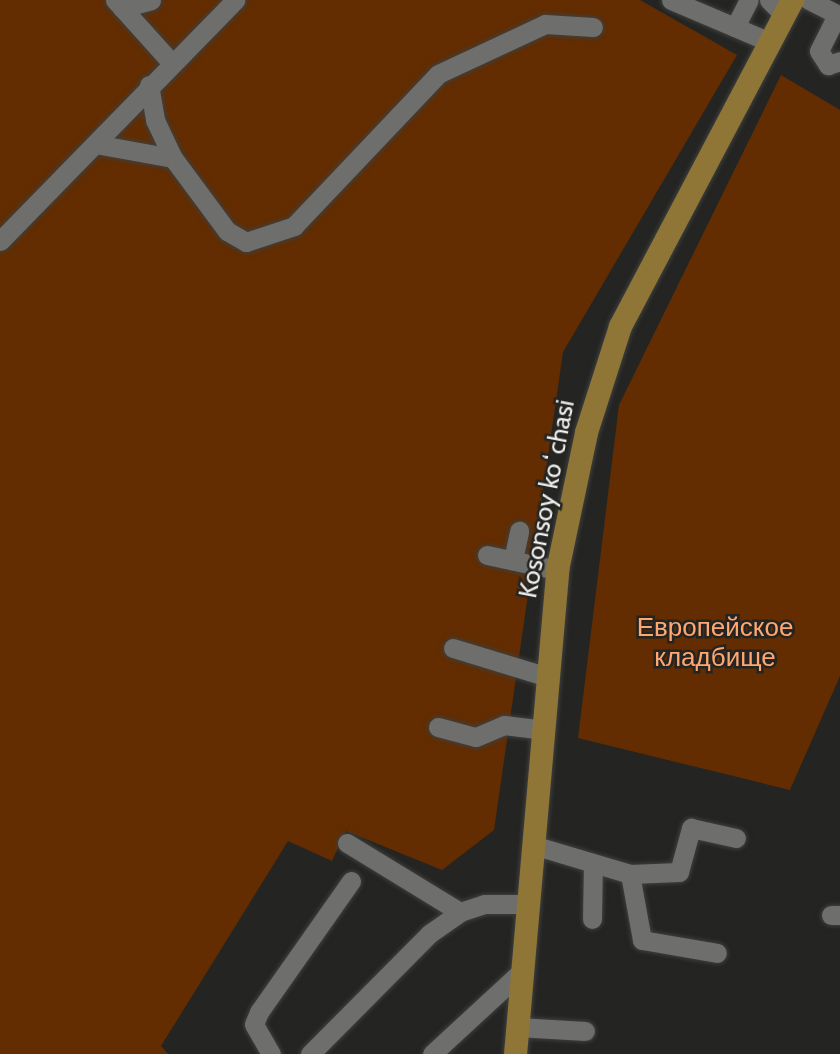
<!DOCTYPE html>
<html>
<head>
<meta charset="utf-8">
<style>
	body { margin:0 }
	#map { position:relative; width:840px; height:1054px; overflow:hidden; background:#242522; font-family:Cabin,sans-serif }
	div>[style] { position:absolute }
	.green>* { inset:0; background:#632d01 }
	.roads { filter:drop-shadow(0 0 2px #3e3f3e) drop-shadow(0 0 2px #3e3f3e) }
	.minor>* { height:19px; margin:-9.5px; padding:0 9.5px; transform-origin:9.5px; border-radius:9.5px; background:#6e6f6c }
	.major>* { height:23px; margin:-11.5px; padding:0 11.5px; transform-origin:11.5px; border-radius:11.5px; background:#907636 }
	span { translate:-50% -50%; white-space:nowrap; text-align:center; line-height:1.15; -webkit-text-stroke:5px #242522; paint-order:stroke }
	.street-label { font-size:26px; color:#eeeeed }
	.park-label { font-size:26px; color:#ffa770 }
</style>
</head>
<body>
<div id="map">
	<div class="green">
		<div style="clip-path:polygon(0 0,640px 0,737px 55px,563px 352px,494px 830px,442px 870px,346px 831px,332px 861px,288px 841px,161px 1046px,168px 1054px,0 1054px)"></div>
		<div style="clip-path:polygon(781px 75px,840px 110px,840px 676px,790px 790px,578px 738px,619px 405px)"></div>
	</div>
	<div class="roads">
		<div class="minor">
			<div style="left:115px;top:0;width:82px;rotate:48deg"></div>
			<div style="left:671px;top:0;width:108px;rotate:23deg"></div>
			<div style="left:769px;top:0;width:21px;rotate:45deg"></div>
			<div style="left:809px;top:0;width:35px;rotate:27deg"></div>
			<div style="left:122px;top:8px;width:30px;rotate:-15deg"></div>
			<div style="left:837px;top:15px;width:40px;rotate:116.6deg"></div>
			<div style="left:819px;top:51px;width:17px;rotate:57deg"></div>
			<div style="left:828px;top:65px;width:13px;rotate:-18deg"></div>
			<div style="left:735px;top:27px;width:30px;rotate:-63deg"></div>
			<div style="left:149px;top:85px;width:36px;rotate:80deg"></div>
			<div style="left:155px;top:120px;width:42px;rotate:64.7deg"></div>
			<div style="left:173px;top:158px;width:91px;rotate:53.5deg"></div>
			<div style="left:227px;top:231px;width:22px;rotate:30deg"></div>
			<div style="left:246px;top:242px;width:51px;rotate:-18.4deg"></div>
			<div style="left:294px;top:226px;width:209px;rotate:-46.5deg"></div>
			<div style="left:438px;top:74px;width:118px;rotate:-25deg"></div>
			<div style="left:545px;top:24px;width:48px;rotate:3.6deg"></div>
			<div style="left:95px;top:144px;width:79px;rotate:10.2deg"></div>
			<div style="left:0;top:241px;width:337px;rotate:-45.7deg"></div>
			<div style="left:487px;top:555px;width:72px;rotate:12.1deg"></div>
			<div style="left:513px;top:560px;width:30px;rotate:-78deg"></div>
			<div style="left:453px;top:648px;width:99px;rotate:17deg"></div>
			<div style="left:438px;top:727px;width:39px;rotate:15deg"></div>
			<div style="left:476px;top:737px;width:30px;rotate:-23deg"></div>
			<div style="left:504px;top:725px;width:39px;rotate:7deg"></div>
			<div style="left:347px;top:843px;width:132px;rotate:31.4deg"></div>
			<div style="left:533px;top:845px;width:101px;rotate:16.6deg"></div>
			<div style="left:630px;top:874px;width:67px;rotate:79.7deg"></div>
			<div style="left:642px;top:940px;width:76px;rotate:9.8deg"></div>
			<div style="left:630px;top:874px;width:49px;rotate:-2.3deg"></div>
			<div style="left:679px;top:872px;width:46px;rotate:-74.7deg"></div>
			<div style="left:691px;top:828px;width:46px;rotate:12.5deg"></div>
			<div style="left:831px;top:915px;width:9px"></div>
			<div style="left:592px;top:919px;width:55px;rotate:-89deg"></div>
			<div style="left:518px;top:1027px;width:67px;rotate:3.4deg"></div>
			<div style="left:271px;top:1054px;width:34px;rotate:-120deg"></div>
			<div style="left:254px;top:1024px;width:13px;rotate:-67deg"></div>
			<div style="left:259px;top:1012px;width:160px;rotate:-54.9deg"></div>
			<div style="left:310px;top:1054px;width:169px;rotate:-45.2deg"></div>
			<div style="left:429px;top:934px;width:38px;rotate:-35deg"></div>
			<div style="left:460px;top:912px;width:25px;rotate:-18deg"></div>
			<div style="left:484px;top:904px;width:44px"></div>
			<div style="left:432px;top:1054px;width:122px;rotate:-42.7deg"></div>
		</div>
		<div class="major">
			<div style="left:515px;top:1054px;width:486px;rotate:-85deg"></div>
			<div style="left:557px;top:570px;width:141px;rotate:-78.1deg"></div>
			<div style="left:586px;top:432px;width:111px;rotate:-72.2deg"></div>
			<div style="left:620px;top:326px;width:369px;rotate:-62.2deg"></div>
		</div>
	</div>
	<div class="street-label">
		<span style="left:547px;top:499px;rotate:-79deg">Kosonsoy koʻchasi</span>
	</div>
	<div class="park-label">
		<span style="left:715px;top:643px">Европейское<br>кладбище</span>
	</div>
</div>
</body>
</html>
